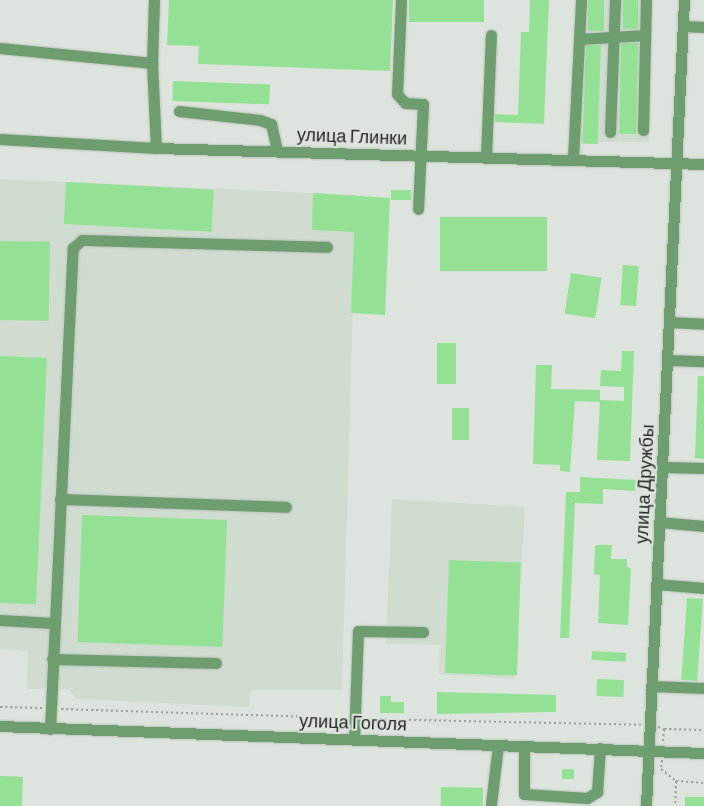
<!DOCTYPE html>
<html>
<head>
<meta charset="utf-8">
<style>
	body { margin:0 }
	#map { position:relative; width:704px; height:806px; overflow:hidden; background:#dde4dd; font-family:Barlow,sans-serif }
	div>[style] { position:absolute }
	.built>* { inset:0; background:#cfdccf; transform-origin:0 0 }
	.building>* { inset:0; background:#94e195; transform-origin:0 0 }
	.path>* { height:2px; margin-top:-1px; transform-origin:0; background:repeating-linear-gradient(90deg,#9aa09a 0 2.5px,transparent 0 5px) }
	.roads { filter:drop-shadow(0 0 1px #bcc2bc) drop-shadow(0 0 1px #bcc2bc) }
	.minor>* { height:11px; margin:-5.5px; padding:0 5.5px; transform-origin:5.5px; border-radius:5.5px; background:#6e9d6f }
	span { translate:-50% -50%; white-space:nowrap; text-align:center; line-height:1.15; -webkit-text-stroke:4px #dde4dd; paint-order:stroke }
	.street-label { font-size:18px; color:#262926 }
</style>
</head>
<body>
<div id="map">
	<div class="built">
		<div style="left:576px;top:0;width:73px;height:142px"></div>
		<div style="clip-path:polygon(0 179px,356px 195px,342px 690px,251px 690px,249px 707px,76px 699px,69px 689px,27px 689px,28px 651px,0 649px)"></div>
		<div style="clip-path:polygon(392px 499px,525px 507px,514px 679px,439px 674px,440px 645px,386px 644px)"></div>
	</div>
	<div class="building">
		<div style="clip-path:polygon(169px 0,393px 0,390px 71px,198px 64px,199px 46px,167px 45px)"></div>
		<div style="left:409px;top:0;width:75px;height:22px"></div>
		<div style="clip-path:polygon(530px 0,549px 0,544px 124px,495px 122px,495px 114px,518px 115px,521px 32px,529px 32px)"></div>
		<div style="left:588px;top:0;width:16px;height:31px"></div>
		<div style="left:623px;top:0;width:15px;height:29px"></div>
		<div style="left:638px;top:43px;width:91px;height:17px;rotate:91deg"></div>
		<div style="left:601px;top:45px;width:99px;height:15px;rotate:92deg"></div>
		<div style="left:173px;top:81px;width:97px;height:20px;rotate:2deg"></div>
		<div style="left:66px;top:182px;width:148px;height:42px;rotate:3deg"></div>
		<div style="left:391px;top:190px;width:20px;height:10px"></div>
		<div style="clip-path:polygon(313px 193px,390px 198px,385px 315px,351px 313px,354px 232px,312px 230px)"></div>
		<div style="left:440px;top:217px;width:107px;height:54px"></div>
		<div style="left:0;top:241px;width:50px;height:79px;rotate:1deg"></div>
		<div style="left:623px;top:265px;width:16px;height:40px;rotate:4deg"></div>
		<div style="left:571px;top:273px;width:31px;height:41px;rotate:9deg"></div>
		<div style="left:437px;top:343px;width:19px;height:41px"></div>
		<div style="clip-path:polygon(622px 351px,634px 351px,630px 461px,597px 460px,600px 400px,624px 401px,624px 387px,600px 386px,601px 370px,621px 371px)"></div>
		<div style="clip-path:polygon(0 356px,47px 358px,36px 604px,0 603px)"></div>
		<div style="clip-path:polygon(536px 365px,552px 365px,551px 389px,600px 390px,600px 402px,575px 401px,570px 472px,560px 471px,560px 465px,533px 464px)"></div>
		<div style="clip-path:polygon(698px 376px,704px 376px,704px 459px,695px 458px)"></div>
		<div style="left:452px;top:408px;width:17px;height:32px"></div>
		<div style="clip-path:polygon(580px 477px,636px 480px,635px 491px,603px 489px,603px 504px,575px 503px,569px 638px,560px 638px,566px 492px,580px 492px)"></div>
		<div style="left:82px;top:515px;width:145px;height:127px;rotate:2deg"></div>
		<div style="clip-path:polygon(595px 545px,612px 545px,611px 559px,627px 559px,627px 567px,631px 568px,628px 625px,598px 623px,600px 575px,594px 574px)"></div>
		<div style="left:449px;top:560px;width:72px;height:113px;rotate:2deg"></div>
		<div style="left:687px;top:598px;width:16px;height:82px;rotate:4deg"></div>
		<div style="left:592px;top:651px;width:34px;height:9px;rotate:3deg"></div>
		<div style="left:597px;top:679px;width:27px;height:17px;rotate:2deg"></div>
		<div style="clip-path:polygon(437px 692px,556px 695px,556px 712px,437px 714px)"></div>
		<div style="clip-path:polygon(380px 696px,391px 696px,391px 702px,404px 702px,404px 713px,380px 713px)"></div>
		<div style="left:562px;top:769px;width:12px;height:10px"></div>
		<div style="left:0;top:776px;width:23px;height:30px;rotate:2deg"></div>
		<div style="left:441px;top:787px;width:42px;height:19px;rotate:1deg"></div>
		<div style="left:685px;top:797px;width:19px;height:9px"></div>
	</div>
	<div class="path">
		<div style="left:0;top:707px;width:42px;rotate:1.4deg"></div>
		<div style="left:61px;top:709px;width:283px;rotate:1.8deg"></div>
		<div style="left:364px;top:719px;width:277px;rotate:1.2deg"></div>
		<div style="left:658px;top:727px;width:6px;rotate:18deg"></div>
		<div style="left:664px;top:729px;width:12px;rotate:95deg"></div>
		<div style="left:664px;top:729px;width:40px;rotate:1.4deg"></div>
		<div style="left:662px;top:760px;width:9px;rotate:96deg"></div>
		<div style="left:661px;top:769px;width:19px;rotate:39deg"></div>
		<div style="left:676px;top:781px;width:25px;rotate:92deg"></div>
		<div style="left:676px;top:781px;width:28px;rotate:4deg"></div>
	</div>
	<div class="roads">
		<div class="minor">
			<div style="left:401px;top:0;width:94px;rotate:92.4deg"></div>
			<div style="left:397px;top:94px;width:12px;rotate:48deg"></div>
			<div style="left:405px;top:103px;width:18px;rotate:3deg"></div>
			<div style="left:423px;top:104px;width:105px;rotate:92.7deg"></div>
			<div style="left:683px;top:26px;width:21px;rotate:3deg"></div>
			<div style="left:579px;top:39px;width:66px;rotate:-3.5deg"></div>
			<div style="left:0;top:48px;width:153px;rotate:5.6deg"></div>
			<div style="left:152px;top:63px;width:85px;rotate:87.3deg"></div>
			<div style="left:152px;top:63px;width:63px;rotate:-88.2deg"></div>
			<div style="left:179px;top:111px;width:81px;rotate:6.3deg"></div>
			<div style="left:260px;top:120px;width:12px;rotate:20deg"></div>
			<div style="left:271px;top:124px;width:28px;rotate:77deg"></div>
			<div style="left:643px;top:130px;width:130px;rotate:-88.7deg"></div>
			<div style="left:610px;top:132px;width:132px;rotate:-87.8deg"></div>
			<div style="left:0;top:139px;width:156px;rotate:3.3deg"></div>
			<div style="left:156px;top:148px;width:548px;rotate:1.67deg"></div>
			<div style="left:486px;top:157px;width:122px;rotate:-87.7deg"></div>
			<div style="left:573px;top:159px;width:159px;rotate:-87.1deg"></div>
			<div style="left:669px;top:322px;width:35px;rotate:3deg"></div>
			<div style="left:667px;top:360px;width:37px;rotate:2deg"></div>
			<div style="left:662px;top:467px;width:42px;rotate:1.4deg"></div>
			<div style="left:60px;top:499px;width:226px;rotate:2deg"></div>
			<div style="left:659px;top:522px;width:45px;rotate:5.1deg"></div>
			<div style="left:656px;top:584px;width:48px;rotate:4.8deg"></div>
			<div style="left:0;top:620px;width:54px;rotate:3.2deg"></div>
			<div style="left:52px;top:659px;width:164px;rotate:1.4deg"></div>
			<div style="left:651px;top:686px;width:53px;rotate:2.2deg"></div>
			<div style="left:0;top:726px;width:705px;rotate:2.2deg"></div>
			<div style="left:50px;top:729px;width:482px;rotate:-87.3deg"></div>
			<div style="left:73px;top:248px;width:12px;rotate:-42deg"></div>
			<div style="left:82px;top:240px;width:245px;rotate:1.6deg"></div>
			<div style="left:354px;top:740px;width:109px;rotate:-87.9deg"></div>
			<div style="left:358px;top:631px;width:65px;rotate:0.9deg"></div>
			<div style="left:524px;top:746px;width:48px;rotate:90deg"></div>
			<div style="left:524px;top:794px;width:63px;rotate:3.6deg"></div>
			<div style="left:587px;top:798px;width:12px;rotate:-31deg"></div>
			<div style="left:597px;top:792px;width:44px;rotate:-86.1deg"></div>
			<div style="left:491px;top:804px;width:59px;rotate:-83.2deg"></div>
			<div style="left:646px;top:806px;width:807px;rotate:-87.3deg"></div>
		</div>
	</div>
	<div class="street-label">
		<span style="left:352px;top:136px;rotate:2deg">улица Глинки</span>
		<span style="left:644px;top:484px;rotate:-87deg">улица Дружбы</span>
		<span style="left:353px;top:722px;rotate:2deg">улица Гоголя</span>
	</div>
</div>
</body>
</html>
